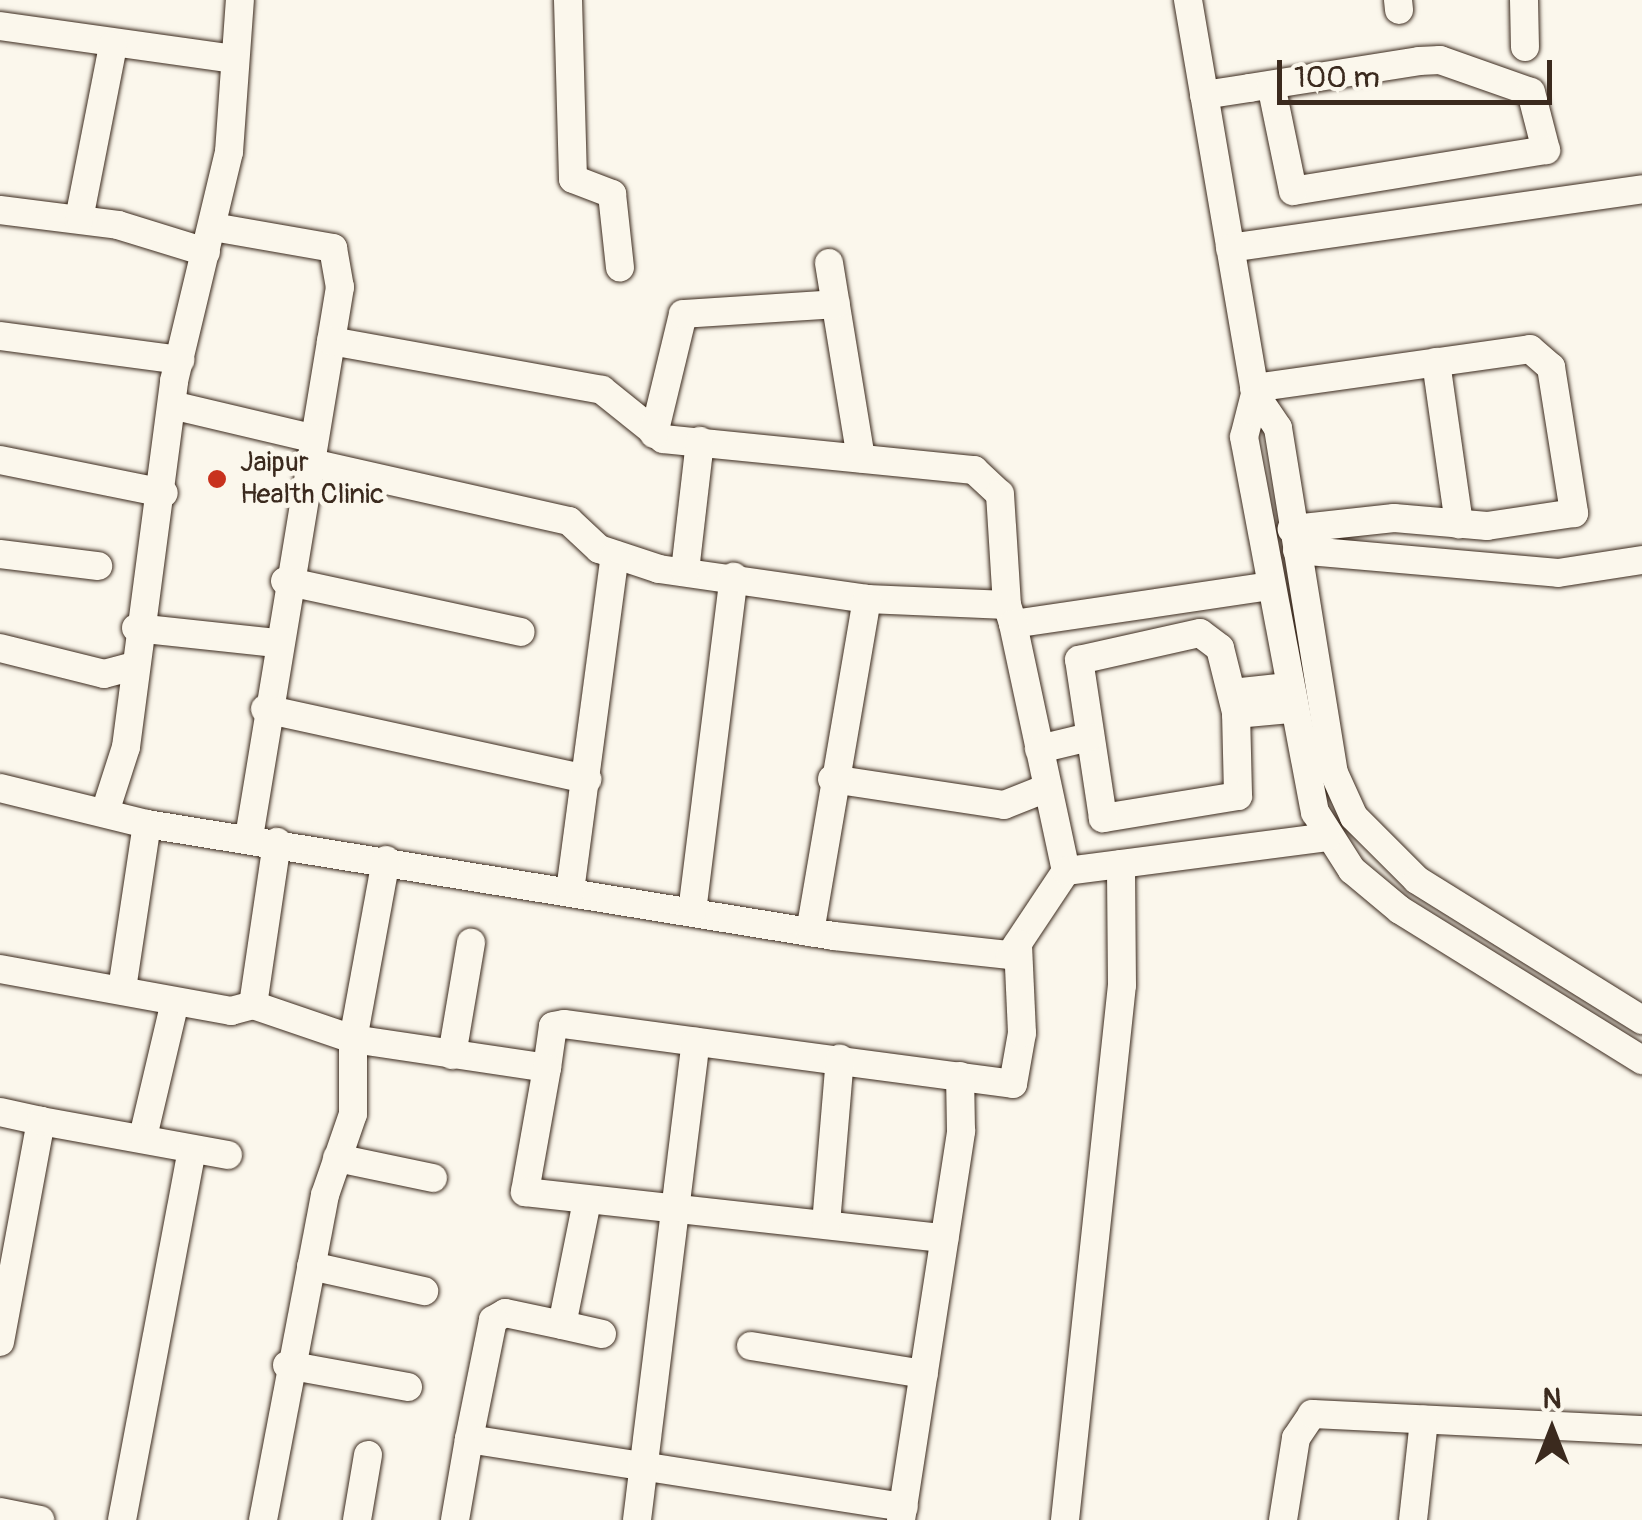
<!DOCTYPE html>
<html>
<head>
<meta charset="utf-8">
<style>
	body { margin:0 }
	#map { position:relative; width:1642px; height:1520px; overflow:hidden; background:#fbf7ec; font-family:Pangolin,sans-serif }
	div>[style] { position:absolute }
	.roads { filter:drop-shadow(0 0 2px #3b2a1e) drop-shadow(0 0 2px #3b2a1e) }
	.minor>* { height:28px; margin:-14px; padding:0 14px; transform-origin:14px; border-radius:14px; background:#fbf7ec }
	.dots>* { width:28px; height:28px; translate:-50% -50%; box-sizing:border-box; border:5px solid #fbf7ec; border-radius:50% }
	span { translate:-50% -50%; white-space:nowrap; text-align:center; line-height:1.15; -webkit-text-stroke:10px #fbf7ec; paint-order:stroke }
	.poi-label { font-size:28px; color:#3b2a1e }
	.left { translate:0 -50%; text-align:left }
	.north { position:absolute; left:1502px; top:1380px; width:100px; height:100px; -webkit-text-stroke:8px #fbf7ec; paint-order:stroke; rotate:0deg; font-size:28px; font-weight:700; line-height:40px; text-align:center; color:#3b2a1e }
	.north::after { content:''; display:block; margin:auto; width:35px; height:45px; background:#3b2a1e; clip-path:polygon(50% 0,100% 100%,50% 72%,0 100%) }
	.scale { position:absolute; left:1277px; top:60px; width:275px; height:45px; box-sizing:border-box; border:5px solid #3b2a1e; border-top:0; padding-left:12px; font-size:30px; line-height:35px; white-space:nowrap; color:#3b2a1e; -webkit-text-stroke:8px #fbf7ec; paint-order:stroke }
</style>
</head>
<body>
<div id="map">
	<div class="roads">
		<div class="minor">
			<div style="left:568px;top:0;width:179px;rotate:88.4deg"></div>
			<div style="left:573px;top:179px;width:42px;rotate:21deg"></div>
			<div style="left:612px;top:194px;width:74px;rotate:83.8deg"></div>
			<div style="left:1188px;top:0;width:400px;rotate:80.3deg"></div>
			<div style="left:1255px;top:394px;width:44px;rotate:104.3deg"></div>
			<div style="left:1244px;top:437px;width:382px;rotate:79.3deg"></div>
			<div style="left:1315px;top:812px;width:69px;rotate:57.5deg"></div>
			<div style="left:1352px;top:870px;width:62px;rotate:39.8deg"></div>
			<div style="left:1400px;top:910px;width:285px;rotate:31.8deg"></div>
			<div style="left:1398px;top:0;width:10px;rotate:84deg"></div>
			<div style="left:1524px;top:0;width:47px;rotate:88.8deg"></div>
			<div style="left:0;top:26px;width:236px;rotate:8deg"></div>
			<div style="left:1204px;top:95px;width:46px;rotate:-8.8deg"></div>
			<div style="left:1249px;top:88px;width:172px;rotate:-9deg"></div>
			<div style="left:1419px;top:61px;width:21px;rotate:-3deg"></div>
			<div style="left:1440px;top:60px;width:96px;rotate:19.4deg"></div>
			<div style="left:1531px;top:92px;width:60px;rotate:75.5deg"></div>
			<div style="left:1546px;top:150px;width:256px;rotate:170.8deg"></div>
			<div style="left:1293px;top:191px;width:108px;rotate:-101.7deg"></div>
			<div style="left:0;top:210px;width:119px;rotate:7.2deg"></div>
			<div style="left:118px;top:225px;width:92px;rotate:17.1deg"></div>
			<div style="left:79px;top:219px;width:177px;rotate:-78.9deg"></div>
			<div style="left:213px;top:227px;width:122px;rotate:9.9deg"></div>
			<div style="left:333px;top:248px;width:40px;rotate:80deg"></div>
			<div style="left:340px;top:287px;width:557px;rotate:99.39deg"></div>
			<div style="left:1230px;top:248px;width:416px;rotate:-8.1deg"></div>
			<div style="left:829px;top:263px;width:198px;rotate:80.7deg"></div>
			<div style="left:0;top:336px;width:182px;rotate:7.6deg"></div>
			<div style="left:331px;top:341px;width:275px;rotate:10.2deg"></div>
			<div style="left:602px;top:390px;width:78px;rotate:38.8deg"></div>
			<div style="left:663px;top:439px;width:313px;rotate:5.7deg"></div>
			<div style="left:974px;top:470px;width:35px;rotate:43deg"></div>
			<div style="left:1000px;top:494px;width:111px;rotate:86.4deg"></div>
			<div style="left:1436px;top:362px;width:164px;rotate:81.9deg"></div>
			<div style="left:1254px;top:388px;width:279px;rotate:-8deg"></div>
			<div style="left:1530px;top:349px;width:28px;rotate:41deg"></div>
			<div style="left:1551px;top:367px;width:148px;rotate:81deg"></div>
			<div style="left:1574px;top:513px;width:88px;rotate:171.5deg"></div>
			<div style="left:1487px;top:526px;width:93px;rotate:-175.1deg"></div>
			<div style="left:1394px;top:518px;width:103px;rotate:173.8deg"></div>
			<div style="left:1255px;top:394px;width:41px;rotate:55.9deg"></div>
			<div style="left:1278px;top:428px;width:350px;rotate:80.8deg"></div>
			<div style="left:1334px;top:773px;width:48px;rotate:65.6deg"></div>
			<div style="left:1354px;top:817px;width:89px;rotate:45deg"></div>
			<div style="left:1417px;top:880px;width:265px;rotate:31.9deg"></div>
			<div style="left:172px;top:405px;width:144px;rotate:13.3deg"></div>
			<div style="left:654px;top:434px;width:123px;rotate:-76.4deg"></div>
			<div style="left:683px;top:314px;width:153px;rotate:-3.7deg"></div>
			<div style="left:0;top:460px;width:167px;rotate:11.4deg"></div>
			<div style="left:307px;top:462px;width:269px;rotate:12.7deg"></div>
			<div style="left:569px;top:521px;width:41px;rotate:43deg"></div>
			<div style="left:599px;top:549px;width:63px;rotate:18.4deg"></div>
			<div style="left:659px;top:569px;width:210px;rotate:8.2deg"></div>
			<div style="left:867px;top:599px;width:140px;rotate:2.5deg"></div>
			<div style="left:1007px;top:605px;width:20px;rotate:72deg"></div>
			<div style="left:1013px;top:624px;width:260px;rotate:-8.4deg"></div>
			<div style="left:1297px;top:550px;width:262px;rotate:5deg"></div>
			<div style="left:1558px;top:573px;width:85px;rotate:-8.8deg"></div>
			<div style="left:0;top:554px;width:99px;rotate:7deg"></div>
			<div style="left:685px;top:571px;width:131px;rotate:-83.4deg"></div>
			<div style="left:285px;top:581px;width:241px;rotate:12.2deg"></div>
			<div style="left:1013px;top:624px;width:253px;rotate:77.9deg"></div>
			<div style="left:136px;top:628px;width:141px;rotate:6.1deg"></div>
			<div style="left:1200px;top:633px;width:25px;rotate:37deg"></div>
			<div style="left:1220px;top:648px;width:66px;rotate:76deg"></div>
			<div style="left:1236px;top:712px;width:84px;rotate:88.6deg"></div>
			<div style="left:1238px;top:796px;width:137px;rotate:170.7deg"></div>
			<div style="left:1103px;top:818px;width:160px;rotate:-98.6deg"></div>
			<div style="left:1079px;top:660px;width:124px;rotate:-12.6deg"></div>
			<div style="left:0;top:648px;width:107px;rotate:14deg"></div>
			<div style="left:104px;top:674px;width:30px;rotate:-15deg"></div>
			<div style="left:1232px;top:693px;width:54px;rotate:-6.3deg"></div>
			<div style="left:265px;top:709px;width:330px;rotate:12.3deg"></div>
			<div style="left:1236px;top:714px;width:54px;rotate:-5.3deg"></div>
			<div style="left:1039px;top:749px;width:51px;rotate:-13.5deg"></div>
			<div style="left:832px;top:779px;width:174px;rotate:8.6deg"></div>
			<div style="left:1004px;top:805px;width:46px;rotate:-21.6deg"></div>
			<div style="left:0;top:788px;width:151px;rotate:13.8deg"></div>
			<div style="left:147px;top:824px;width:696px;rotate:9.26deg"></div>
			<div style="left:834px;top:936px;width:177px;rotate:6.2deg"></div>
			<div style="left:1010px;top:955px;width:101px;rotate:-56.3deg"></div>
			<div style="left:1066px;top:871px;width:263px;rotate:-7.4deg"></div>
			<div style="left:106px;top:809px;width:65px;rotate:-72.1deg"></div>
			<div style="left:126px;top:747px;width:369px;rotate:-82.5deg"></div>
			<div style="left:174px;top:381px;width:236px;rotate:-76.5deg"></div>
			<div style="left:229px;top:152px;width:152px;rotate:-85.9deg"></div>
			<div style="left:386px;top:860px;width:182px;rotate:100.4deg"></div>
			<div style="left:353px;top:1039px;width:196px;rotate:8.5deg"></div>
			<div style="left:547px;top:1068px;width:42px;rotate:-81.9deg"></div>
			<div style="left:553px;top:1026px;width:11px;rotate:-10deg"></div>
			<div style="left:564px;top:1024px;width:453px;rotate:7.6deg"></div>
			<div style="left:1013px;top:1084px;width:52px;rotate:-80deg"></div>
			<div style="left:1022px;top:1033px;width:89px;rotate:-92.6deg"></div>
			<div style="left:570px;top:891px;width:339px;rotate:-82.4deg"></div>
			<div style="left:692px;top:912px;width:338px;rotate:-82.9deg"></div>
			<div style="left:810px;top:932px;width:338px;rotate:-80.3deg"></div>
			<div style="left:0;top:969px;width:235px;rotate:10.3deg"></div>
			<div style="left:231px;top:1011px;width:23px;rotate:-15deg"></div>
			<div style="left:253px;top:1005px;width:165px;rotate:-81.6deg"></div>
			<div style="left:122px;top:989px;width:167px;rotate:-81.4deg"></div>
			<div style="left:253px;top:1005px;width:106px;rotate:18.8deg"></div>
			<div style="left:353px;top:1039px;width:75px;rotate:90deg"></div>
			<div style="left:353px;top:1114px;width:86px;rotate:109.1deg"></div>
			<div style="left:325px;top:1195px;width:331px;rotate:100.8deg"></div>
			<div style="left:452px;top:1055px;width:114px;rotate:-80.4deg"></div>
			<div style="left:547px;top:1068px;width:126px;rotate:100.1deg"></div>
			<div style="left:525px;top:1192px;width:422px;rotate:6.3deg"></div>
			<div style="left:0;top:1112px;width:42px;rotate:12.4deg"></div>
			<div style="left:143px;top:1137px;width:139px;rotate:-76.7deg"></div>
			<div style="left:337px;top:1158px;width:98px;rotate:11.8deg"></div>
			<div style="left:587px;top:1201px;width:126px;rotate:101.4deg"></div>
			<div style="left:562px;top:1325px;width:58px;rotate:-168.1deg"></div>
			<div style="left:505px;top:1313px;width:14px;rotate:150deg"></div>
			<div style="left:493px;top:1320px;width:121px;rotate:101.4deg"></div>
			<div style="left:469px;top:1439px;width:440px;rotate:8.9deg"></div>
			<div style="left:826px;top:1224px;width:166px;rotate:-85.2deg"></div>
			<div style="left:311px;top:1266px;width:116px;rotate:12.5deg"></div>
			<div style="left:562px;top:1325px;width:41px;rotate:12.7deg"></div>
			<div style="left:0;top:1342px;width:225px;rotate:-79.5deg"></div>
			<div style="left:41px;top:1121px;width:190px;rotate:10.3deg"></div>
			<div style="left:751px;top:1346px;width:175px;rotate:9.2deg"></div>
			<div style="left:287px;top:1365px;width:123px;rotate:10.3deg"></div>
			<div style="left:0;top:1512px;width:41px;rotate:11.3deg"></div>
			<div style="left:122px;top:1520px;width:377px;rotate:-79.3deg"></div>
			<div style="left:357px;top:1520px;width:66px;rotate:-80.4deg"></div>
			<div style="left:455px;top:1520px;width:82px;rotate:-80.2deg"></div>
			<div style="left:637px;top:1520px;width:482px;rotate:-83deg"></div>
			<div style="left:901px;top:1520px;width:394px;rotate:-81.2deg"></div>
			<div style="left:961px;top:1131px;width:55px;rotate:-91deg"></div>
			<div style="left:1065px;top:1520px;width:538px;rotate:-83.92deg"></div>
			<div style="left:1122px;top:985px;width:121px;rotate:-90.5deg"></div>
			<div style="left:1283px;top:1520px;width:83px;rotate:-81deg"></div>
			<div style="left:1296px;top:1438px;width:29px;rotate:-56deg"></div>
			<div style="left:1312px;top:1414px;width:330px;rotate:2.8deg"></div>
			<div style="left:1413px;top:1520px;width:101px;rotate:-83.7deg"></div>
		</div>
	</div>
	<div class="dots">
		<div style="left:217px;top:479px;background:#c8321e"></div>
	</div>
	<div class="poi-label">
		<span class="left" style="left:240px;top:479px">Jaipur<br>Health Clinic</span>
	</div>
	<div class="north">N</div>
	<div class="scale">100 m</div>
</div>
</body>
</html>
